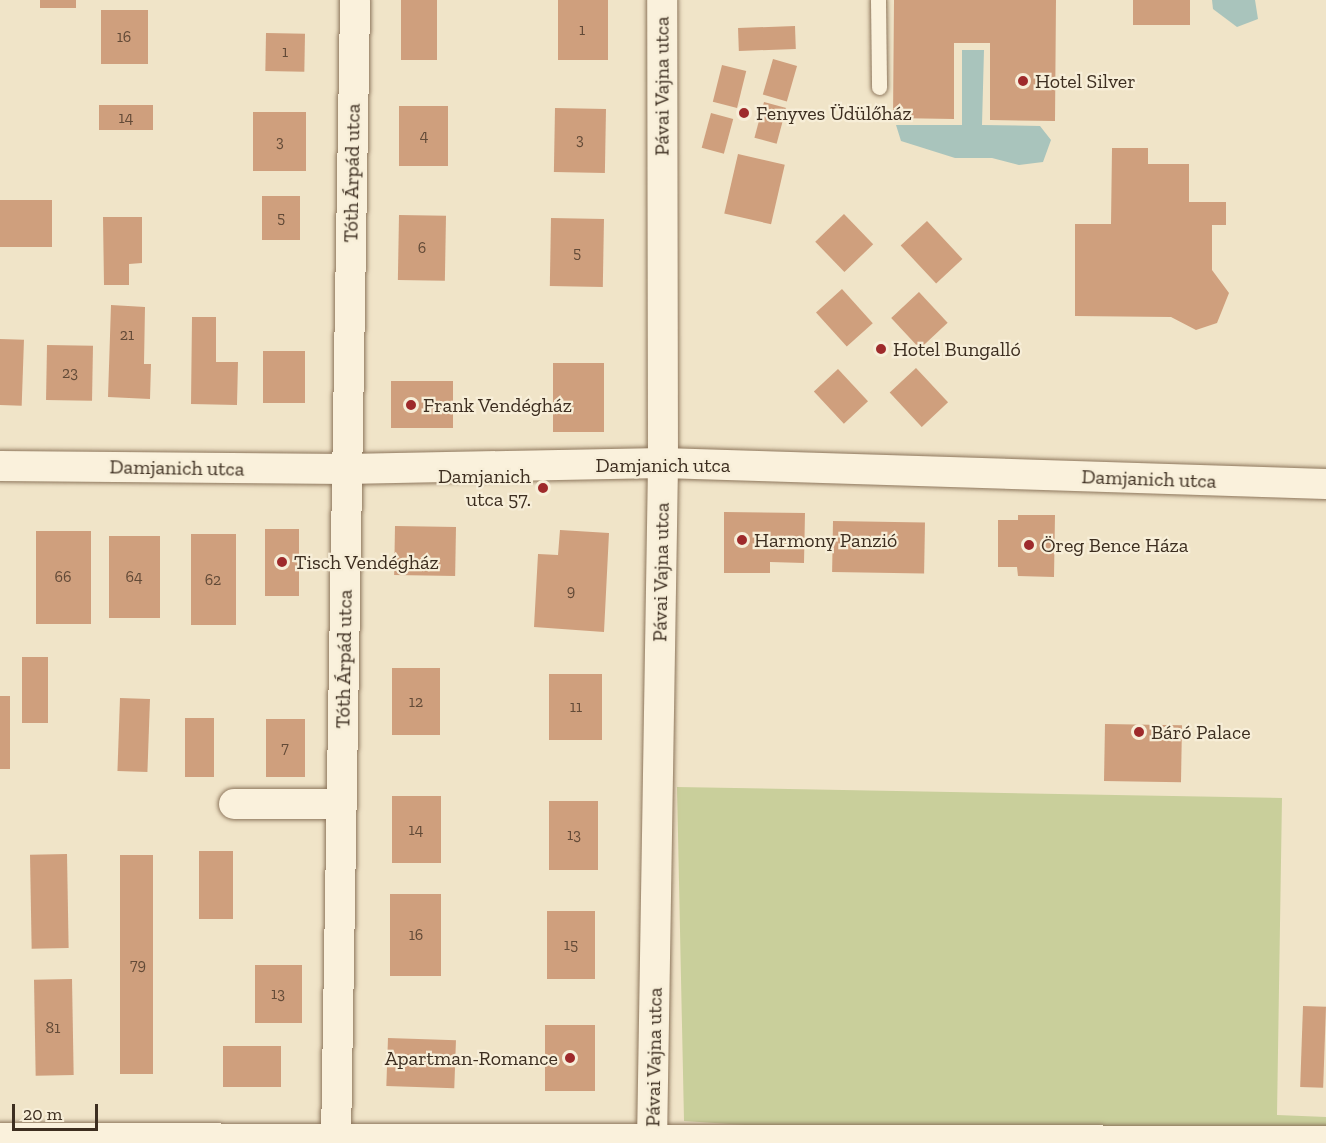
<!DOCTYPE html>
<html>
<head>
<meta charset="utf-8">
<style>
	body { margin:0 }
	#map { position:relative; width:1326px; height:1143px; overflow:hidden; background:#f0e4c8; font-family:"Zilla Slab",serif }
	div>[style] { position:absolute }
	.green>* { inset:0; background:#c9cf9b }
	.water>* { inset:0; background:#a9c4bc }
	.building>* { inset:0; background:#cf9f7d; transform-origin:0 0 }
	.roads { filter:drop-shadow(0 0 2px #8d765c) drop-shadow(0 0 2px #8d765c) }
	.service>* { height:15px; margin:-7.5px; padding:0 7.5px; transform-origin:7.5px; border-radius:7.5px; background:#faf1dc }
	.minor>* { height:30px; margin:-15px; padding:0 15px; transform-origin:15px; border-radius:15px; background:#faf1dc }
	.dots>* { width:16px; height:16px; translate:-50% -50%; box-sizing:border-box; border:3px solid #f7eed8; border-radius:50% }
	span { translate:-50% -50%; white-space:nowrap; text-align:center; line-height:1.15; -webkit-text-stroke:4.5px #f7eed8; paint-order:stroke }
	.number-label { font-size:16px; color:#624a37 }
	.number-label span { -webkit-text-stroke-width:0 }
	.poi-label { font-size:20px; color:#3d2e20 }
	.left { translate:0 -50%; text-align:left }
	.right { translate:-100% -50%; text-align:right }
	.street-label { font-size:20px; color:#3d2e20 }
	.scale { position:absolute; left:12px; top:1104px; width:86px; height:27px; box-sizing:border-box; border:3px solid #3d2e20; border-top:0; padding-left:8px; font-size:18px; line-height:21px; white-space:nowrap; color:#3d2e20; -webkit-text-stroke:4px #f7eed8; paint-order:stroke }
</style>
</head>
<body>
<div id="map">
	<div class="green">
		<div style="clip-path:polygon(677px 787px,1282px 798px,1277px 1115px,1326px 1117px,1326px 1143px,956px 1139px,684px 1121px)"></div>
	</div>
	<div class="water">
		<div style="clip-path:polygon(1212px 0,1255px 0,1258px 19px,1237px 27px,1213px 9px)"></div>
		<div style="clip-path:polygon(962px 50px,984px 50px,982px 125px,1040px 126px,1051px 140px,1043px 162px,1019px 165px,992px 158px,955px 158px,901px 141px,896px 125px,962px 125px)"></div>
	</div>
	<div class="building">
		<div style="left:40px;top:0;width:36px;height:8px"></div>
		<div style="left:401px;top:0;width:36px;height:60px"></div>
		<div style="left:558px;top:0;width:50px;height:60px"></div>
		<div style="clip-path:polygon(894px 0,1056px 0,1055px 121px,990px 120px,990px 43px,954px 43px,954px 119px,893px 118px)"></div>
		<div style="left:1133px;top:0;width:57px;height:25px"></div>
		<div style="left:101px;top:10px;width:47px;height:54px"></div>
		<div style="left:795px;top:26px;width:23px;height:57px;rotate:88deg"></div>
		<div style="left:266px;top:33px;width:39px;height:38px;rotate:1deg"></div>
		<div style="left:773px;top:59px;width:25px;height:37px;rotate:16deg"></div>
		<div style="left:722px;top:65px;width:25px;height:38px;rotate:14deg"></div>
		<div style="left:764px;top:102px;width:23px;height:37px;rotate:15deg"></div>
		<div style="left:99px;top:105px;width:54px;height:25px"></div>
		<div style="left:399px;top:106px;width:49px;height:60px"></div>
		<div style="left:555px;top:108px;width:51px;height:64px;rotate:1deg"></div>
		<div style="left:253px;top:112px;width:53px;height:59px"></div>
		<div style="left:711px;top:113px;width:23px;height:36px;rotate:15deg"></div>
		<div style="clip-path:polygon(1112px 148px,1148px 148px,1148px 164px,1189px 164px,1189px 202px,1226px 202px,1226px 225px,1212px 225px,1212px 270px,1229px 293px,1217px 323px,1196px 330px,1171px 317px,1075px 316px,1075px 224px,1111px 224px)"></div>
		<div style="left:738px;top:154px;width:48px;height:61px;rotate:13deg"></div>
		<div style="left:262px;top:196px;width:38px;height:44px"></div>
		<div style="left:0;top:200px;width:52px;height:47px"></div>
		<div style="left:844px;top:214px;width:42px;height:40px;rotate:46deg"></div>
		<div style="left:399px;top:215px;width:47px;height:65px;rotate:1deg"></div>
		<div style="clip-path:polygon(103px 217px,142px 217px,142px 263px,129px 264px,129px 285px,104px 285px)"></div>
		<div style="left:551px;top:218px;width:53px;height:68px;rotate:1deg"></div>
		<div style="left:927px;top:221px;width:52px;height:36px;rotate:47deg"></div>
		<div style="left:842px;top:289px;width:46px;height:35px;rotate:48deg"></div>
		<div style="left:919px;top:292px;width:42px;height:38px;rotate:47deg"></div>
		<div style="clip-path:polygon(111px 305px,145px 307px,144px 364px,151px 364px,150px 399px,108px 397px)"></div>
		<div style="clip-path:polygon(192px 317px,216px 317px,216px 362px,238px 362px,237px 405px,191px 404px)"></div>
		<div style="left:0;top:339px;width:24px;height:66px;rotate:2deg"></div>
		<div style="left:47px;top:345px;width:46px;height:55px;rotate:1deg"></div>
		<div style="left:263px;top:351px;width:42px;height:52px"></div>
		<div style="left:553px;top:363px;width:51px;height:69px"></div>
		<div style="left:916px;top:368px;width:47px;height:36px;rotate:47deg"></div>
		<div style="left:838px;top:369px;width:44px;height:33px;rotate:47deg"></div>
		<div style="left:453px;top:381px;width:47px;height:62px;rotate:90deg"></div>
		<div style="clip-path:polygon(724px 512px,805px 513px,804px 563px,770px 562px,770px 573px,724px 573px)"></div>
		<div style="clip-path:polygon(1018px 515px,1055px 515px,1054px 577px,1018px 576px,1017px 567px,998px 567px,998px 520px,1018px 520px)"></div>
		<div style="left:833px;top:521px;width:92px;height:51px;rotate:1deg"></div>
		<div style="left:395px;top:526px;width:61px;height:49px;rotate:1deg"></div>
		<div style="left:265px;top:529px;width:34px;height:67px"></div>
		<div style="clip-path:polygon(560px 530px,609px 533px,604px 632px,534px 627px,538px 554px,558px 555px)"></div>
		<div style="left:36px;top:531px;width:55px;height:93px"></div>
		<div style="left:191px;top:534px;width:45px;height:91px"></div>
		<div style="left:109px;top:536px;width:51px;height:82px"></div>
		<div style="left:22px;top:657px;width:26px;height:66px"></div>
		<div style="left:392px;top:668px;width:48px;height:67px"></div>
		<div style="left:549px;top:674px;width:53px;height:66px"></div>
		<div style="left:0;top:696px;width:10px;height:73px"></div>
		<div style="left:120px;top:698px;width:30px;height:73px;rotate:2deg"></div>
		<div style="left:185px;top:718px;width:29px;height:59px"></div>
		<div style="left:266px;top:719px;width:39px;height:58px"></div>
		<div style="left:1105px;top:724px;width:77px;height:57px;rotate:1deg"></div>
		<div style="left:392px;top:796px;width:49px;height:67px"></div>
		<div style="left:549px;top:801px;width:49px;height:69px"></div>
		<div style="left:199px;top:851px;width:34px;height:68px"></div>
		<div style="left:67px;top:854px;width:94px;height:37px;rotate:89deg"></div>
		<div style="left:120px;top:855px;width:33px;height:219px"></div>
		<div style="left:390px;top:894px;width:51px;height:82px"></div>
		<div style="left:547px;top:911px;width:48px;height:68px"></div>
		<div style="left:255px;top:965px;width:47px;height:58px"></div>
		<div style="left:72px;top:979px;width:96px;height:38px;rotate:89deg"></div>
		<div style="left:1303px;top:1006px;width:23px;height:81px;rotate:2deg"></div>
		<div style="left:545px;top:1025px;width:50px;height:66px"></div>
		<div style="left:388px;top:1038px;width:68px;height:48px;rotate:2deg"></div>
		<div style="left:223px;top:1046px;width:58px;height:41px"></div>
	</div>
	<div class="roads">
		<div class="service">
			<div style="left:878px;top:0;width:87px;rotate:89.3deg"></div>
		</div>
		<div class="minor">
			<div style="left:0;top:466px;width:346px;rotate:0.5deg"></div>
			<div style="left:346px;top:469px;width:317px;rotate:-1.1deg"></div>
			<div style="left:663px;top:463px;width:663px;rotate:1.81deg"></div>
			<div style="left:234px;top:804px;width:107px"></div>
			<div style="left:0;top:1138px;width:1326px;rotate:0.13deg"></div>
			<div style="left:336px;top:1139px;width:1139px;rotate:-89.04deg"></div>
			<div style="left:652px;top:1143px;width:680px;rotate:-89.07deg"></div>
			<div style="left:663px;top:463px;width:463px;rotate:-90.1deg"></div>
		</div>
	</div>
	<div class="dots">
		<div style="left:1023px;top:81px;background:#9e2a2b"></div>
		<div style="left:744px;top:113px;background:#9e2a2b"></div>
		<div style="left:881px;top:349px;background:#9e2a2b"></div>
		<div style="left:411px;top:405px;background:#9e2a2b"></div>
		<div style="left:543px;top:488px;background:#9e2a2b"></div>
		<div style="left:742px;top:540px;background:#9e2a2b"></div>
		<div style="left:1029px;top:545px;background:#9e2a2b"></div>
		<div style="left:282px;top:562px;background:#9e2a2b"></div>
		<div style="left:1139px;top:732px;background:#9e2a2b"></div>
		<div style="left:570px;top:1058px;background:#9e2a2b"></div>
	</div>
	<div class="number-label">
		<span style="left:582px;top:30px">1</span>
		<span style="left:124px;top:37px">16</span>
		<span style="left:285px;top:52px">1</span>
		<span style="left:126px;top:118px">14</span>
		<span style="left:424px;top:136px">4</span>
		<span style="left:580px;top:140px">3</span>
		<span style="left:280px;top:142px">3</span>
		<span style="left:281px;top:218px">5</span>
		<span style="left:422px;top:248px">6</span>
		<span style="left:577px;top:253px">5</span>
		<span style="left:127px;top:335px">21</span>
		<span style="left:70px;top:373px">23</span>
		<span style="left:63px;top:577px">66</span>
		<span style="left:134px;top:577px">64</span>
		<span style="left:213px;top:580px">62</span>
		<span style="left:571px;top:591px">9</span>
		<span style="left:416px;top:702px">12</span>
		<span style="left:576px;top:707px">11</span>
		<span style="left:285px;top:748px">7</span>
		<span style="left:416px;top:830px">14</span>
		<span style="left:574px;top:835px">13</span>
		<span style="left:416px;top:935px">16</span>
		<span style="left:571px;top:945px">15</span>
		<span style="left:138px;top:965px">79</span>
		<span style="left:278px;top:994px">13</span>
		<span style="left:53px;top:1028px">81</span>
	</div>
	<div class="poi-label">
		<span class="left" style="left:1035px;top:81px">Hotel Silver</span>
		<span class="left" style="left:756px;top:113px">Fenyves Üdülőház</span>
		<span class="left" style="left:893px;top:349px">Hotel Bungalló</span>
		<span class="left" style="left:423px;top:405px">Frank Vendégház</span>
		<span class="right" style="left:531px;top:488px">Damjanich<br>utca 57.</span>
		<span class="left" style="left:754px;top:540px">Harmony Panzió</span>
		<span class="left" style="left:1041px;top:545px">Öreg Bence Háza</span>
		<span class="left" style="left:294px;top:562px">Tisch Vendégház</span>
		<span class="left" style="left:1151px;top:732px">Báró Palace</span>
		<span class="right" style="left:558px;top:1058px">Apartman-Romance</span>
	</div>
	<div class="street-label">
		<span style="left:662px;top:86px;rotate:-90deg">Pávai Vajna utca</span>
		<span style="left:352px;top:173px;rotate:-89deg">Tóth Árpád utca</span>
		<span style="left:663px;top:465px">Damjanich utca</span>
		<span style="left:177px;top:468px;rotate:1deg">Damjanich utca</span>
		<span style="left:1149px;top:479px;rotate:2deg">Damjanich utca</span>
		<span style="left:661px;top:572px;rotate:-89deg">Pávai Vajna utca</span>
		<span style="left:344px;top:659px;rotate:-89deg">Tóth Árpád utca</span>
		<span style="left:654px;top:1057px;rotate:-89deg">Pávai Vajna utca</span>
	</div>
	<div class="scale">20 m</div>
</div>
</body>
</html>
